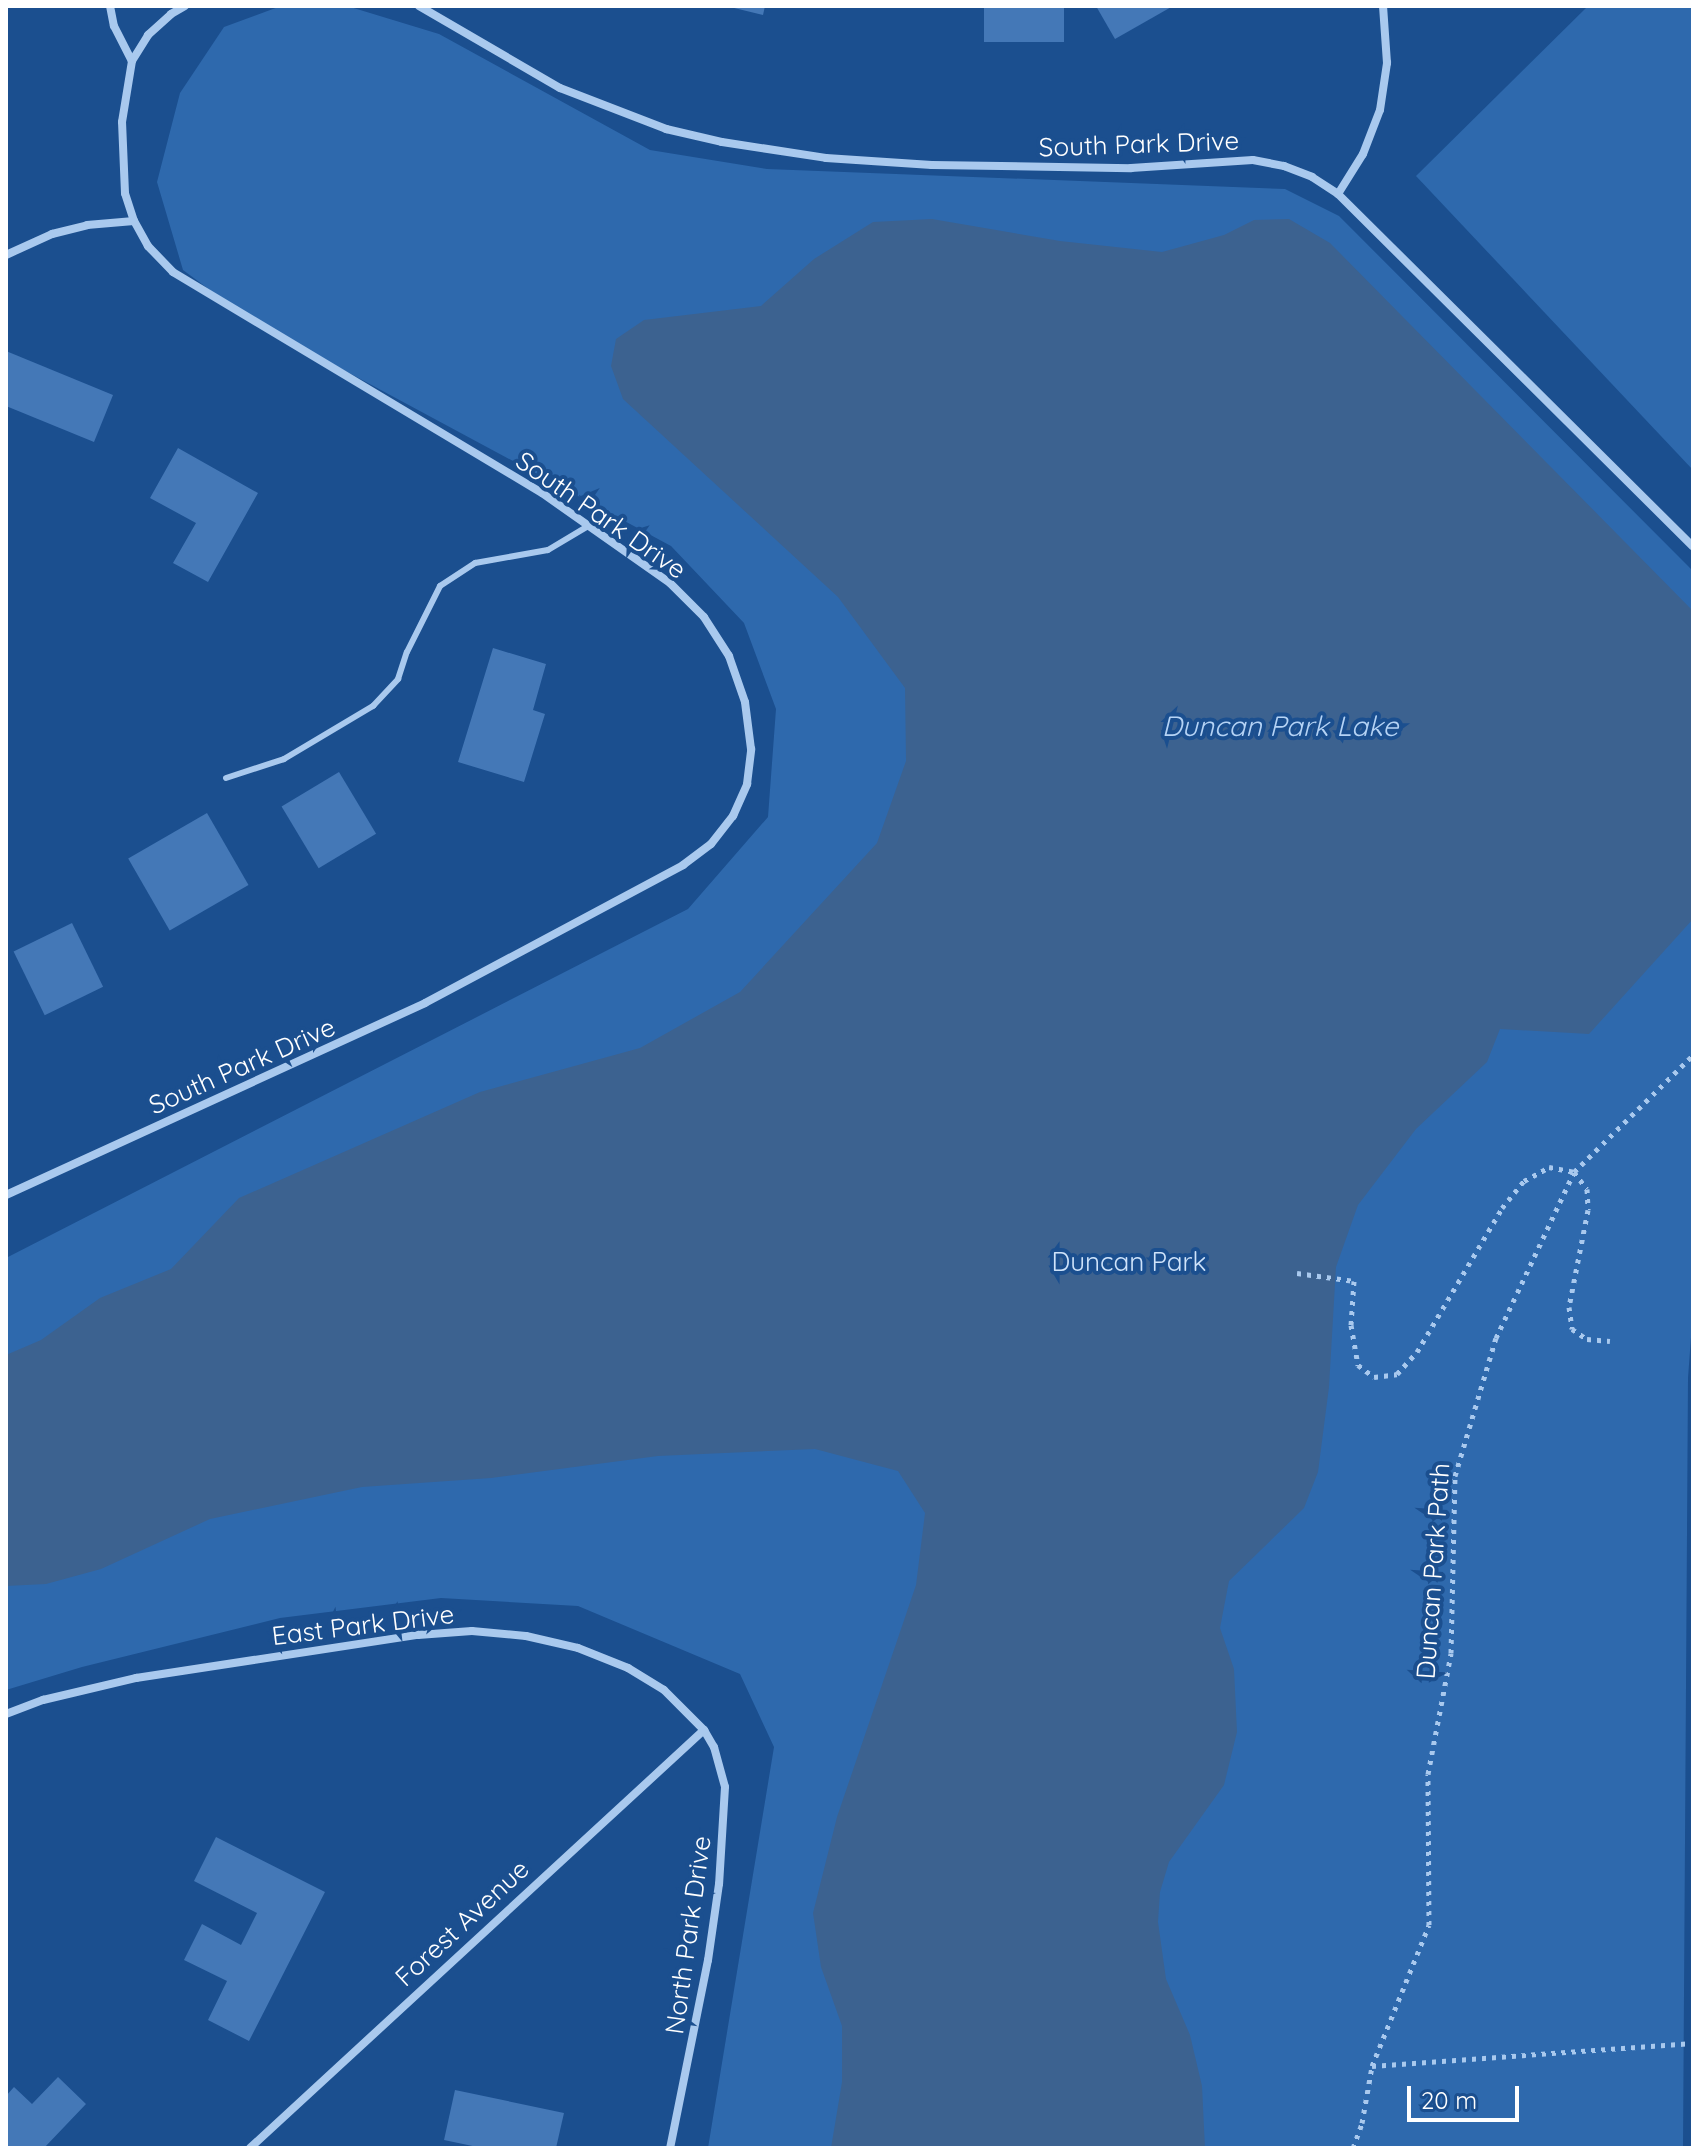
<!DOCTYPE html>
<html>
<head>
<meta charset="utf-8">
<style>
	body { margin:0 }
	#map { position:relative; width:1699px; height:2154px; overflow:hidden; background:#1b4f8f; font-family:Quicksand,sans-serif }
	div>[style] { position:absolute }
	.green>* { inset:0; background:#2e69ad }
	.water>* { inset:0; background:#3c6290 }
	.building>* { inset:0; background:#4478b7; transform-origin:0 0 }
	.path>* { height:5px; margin-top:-2.5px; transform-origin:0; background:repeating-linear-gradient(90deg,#a9c9ee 0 4px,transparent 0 10px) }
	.lane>* { height:6px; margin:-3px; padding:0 3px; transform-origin:3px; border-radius:3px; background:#a9c9ee }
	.street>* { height:8px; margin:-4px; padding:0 4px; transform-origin:4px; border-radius:4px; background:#a9c9ee }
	span { translate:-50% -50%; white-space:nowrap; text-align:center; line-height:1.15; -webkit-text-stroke:8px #1b4f8f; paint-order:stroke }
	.street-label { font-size:26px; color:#fff }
	.park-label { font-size:26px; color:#cfe3fa }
	.water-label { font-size:28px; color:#b5d3f5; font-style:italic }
	.frame { position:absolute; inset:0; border:8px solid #fff; pointer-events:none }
	.scale { position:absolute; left:1407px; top:2086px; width:112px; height:36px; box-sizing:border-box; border:4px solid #fff; border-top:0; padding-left:10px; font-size:24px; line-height:28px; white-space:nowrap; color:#fff; -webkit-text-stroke:6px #1b4f8f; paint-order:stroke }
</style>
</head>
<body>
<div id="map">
	<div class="green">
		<div style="clip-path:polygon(281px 6px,347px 6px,439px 34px,650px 150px,767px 169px,1285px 189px,1339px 216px,1693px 571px,1693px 1310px,1688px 1378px,1683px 2148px,708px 2148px,774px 1747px,740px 1674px,578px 1606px,441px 1598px,280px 1618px,82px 1667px,6px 1690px,6px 1258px,688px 909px,768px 817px,776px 709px,744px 623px,671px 546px,249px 319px,183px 270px,157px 182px,180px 93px,224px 27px)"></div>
		<div style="clip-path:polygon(1588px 6px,1693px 6px,1693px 470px,1416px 176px)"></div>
	</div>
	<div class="water">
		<div style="clip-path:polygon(932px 219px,1060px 241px,1162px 252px,1224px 235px,1254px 220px,1289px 219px,1330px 243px,1693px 611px,1693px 919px,1589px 1034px,1500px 1029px,1487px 1062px,1416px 1129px,1358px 1205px,1336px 1267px,1329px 1387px,1318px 1472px,1304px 1508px,1229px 1581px,1220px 1628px,1234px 1669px,1237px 1732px,1224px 1785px,1169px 1862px,1160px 1892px,1158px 1922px,1166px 1979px,1190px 2035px,1202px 2086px,1205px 2148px,831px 2148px,842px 2082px,842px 2026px,821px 1967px,813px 1913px,837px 1817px,916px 1585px,925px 1513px,898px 1471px,815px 1449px,658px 1456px,491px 1478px,362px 1487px,210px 1519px,101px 1569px,46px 1584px,6px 1586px,6px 1355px,41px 1340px,100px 1298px,171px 1269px,239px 1198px,480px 1092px,640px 1048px,740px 992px,877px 843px,906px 761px,905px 688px,838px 597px,623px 399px,611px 366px,616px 339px,644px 320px,761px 306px,814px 259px,873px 222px)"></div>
	</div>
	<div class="building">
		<div style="clip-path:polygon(726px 6px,765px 6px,763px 15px)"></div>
		<div style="left:984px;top:6px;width:80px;height:36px"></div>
		<div style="clip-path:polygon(1096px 6px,1173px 6px,1115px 39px)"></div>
		<div style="clip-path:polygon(6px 351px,113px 395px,94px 442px,6px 406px)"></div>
		<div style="clip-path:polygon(178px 448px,258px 493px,208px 582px,173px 563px,196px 523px,150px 498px)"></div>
		<div style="clip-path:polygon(493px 648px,546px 664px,533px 710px,545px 714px,524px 782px,458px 762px)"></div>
		<div style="left:339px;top:772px;width:72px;height:67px;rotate:59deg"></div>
		<div style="left:207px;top:813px;width:83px;height:91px;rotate:60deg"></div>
		<div style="left:72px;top:923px;width:71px;height:65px;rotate:64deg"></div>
		<div style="clip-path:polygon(216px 1837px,325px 1892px,249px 2041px,208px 2020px,227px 1981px,184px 1960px,202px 1924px,241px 1945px,257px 1913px,194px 1881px)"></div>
		<div style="clip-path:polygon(58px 2077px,86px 2104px,44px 2148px,6px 2148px,6px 2096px,14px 2087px,32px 2104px)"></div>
		<div style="clip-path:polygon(455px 2090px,564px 2113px,556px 2148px,482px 2148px,444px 2140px)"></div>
	</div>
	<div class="path">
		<div style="left:1297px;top:1273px;width:58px;rotate:8deg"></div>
		<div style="left:1354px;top:1281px;width:44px;rotate:93.9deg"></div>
		<div style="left:1351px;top:1325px;width:41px;rotate:80.1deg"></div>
		<div style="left:1358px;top:1365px;width:20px;rotate:37deg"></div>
		<div style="left:1374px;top:1377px;width:23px;rotate:-7deg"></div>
		<div style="left:1397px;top:1374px;width:30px;rotate:-48deg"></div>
		<div style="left:1417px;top:1352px;width:167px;rotate:-59.4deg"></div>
		<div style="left:1502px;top:1208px;width:35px;rotate:-51deg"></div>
		<div style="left:1524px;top:1181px;width:29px;rotate:-29deg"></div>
		<div style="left:1549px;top:1167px;width:25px;rotate:11deg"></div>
		<div style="left:1574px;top:1172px;width:21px;rotate:53deg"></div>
		<div style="left:1587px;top:1189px;width:21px;rotate:87deg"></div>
		<div style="left:1588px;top:1210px;width:99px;rotate:101.1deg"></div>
		<div style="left:1569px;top:1307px;width:22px;rotate:82deg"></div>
		<div style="left:1572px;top:1329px;width:18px;rotate:34deg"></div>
		<div style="left:1587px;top:1339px;width:23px;rotate:5deg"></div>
		<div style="left:1372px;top:2066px;width:322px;rotate:-4.1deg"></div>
		<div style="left:1353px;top:2148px;width:27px;rotate:-70deg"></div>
		<div style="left:1362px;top:2123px;width:58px;rotate:-80deg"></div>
		<div style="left:1372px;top:2066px;width:152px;rotate:-68deg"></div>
		<div style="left:1429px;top:1925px;width:151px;rotate:-90.4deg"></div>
		<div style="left:1428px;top:1774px;width:123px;rotate:-79.2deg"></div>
		<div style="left:1451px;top:1653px;width:177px;rotate:-88.7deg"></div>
		<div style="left:1455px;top:1476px;width:144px;rotate:-73.5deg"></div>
		<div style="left:1496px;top:1338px;width:183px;rotate:-64.8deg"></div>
		<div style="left:1574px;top:1172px;width:167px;rotate:-44.5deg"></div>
	</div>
	<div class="lane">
		<div style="left:226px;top:778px;width:61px;rotate:-18.1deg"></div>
		<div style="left:284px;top:759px;width:104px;rotate:-30.8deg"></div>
		<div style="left:373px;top:706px;width:37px;rotate:-47deg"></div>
		<div style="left:398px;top:679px;width:28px;rotate:-72deg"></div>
		<div style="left:407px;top:652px;width:74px;rotate:-63.4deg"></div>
		<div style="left:440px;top:586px;width:42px;rotate:-33.3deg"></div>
		<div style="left:475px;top:563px;width:74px;rotate:-10.1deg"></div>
		<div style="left:548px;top:550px;width:49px;rotate:-30.8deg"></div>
	</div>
	<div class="street">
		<div style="left:110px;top:6px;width:20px;rotate:79deg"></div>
		<div style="left:114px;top:26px;width:39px;rotate:63deg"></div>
		<div style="left:419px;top:6px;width:163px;rotate:30.2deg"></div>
		<div style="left:560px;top:88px;width:114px;rotate:21.1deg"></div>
		<div style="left:666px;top:129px;width:57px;rotate:13.1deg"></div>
		<div style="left:722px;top:142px;width:105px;rotate:8.7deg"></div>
		<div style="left:826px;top:158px;width:106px;rotate:3.8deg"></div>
		<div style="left:932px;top:165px;width:199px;rotate:0.9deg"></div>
		<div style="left:1131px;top:168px;width:122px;rotate:-3.8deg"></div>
		<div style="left:1253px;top:160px;width:32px;rotate:11deg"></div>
		<div style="left:1284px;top:166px;width:30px;rotate:21deg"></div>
		<div style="left:1312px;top:177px;width:31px;rotate:33deg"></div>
		<div style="left:1338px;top:194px;width:500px;rotate:44.8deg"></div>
		<div style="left:1338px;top:194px;width:47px;rotate:-58deg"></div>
		<div style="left:1363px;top:154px;width:47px;rotate:-68.9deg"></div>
		<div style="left:1380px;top:110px;width:48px;rotate:-81.5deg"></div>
		<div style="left:1387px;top:63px;width:57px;rotate:-94deg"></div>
		<div style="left:6px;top:255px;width:51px;rotate:-24.5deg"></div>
		<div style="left:52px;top:234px;width:36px;rotate:-14deg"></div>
		<div style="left:87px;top:225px;width:47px;rotate:-4.9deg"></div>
		<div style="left:6px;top:1195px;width:461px;rotate:-24.6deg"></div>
		<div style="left:425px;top:1003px;width:293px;rotate:-28.1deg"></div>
		<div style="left:683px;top:865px;width:35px;rotate:-37deg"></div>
		<div style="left:711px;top:844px;width:36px;rotate:-52deg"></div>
		<div style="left:733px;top:816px;width:35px;rotate:-66deg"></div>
		<div style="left:747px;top:784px;width:35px;rotate:-83deg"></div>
		<div style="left:751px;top:749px;width:47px;rotate:-97.3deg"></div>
		<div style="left:745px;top:702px;width:49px;rotate:-109.2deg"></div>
		<div style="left:729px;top:656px;width:46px;rotate:-122.7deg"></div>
		<div style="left:704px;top:617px;width:48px;rotate:-135deg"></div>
		<div style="left:670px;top:583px;width:156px;rotate:-144.9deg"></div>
		<div style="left:542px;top:493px;width:430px;rotate:-149.1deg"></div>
		<div style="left:173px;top:272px;width:36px;rotate:-134deg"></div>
		<div style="left:148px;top:246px;width:29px;rotate:-119deg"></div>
		<div style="left:134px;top:221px;width:29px;rotate:-108deg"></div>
		<div style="left:125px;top:193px;width:71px;rotate:-92.4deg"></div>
		<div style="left:122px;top:122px;width:62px;rotate:-80.7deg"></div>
		<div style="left:132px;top:61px;width:31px;rotate:-58deg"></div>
		<div style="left:148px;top:35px;width:31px;rotate:-42deg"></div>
		<div style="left:171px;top:14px;width:16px;rotate:-30deg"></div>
		<div style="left:6px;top:1714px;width:40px;rotate:-21deg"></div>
		<div style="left:43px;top:1700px;width:96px;rotate:-13.3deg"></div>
		<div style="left:136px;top:1678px;width:285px;rotate:-8.7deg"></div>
		<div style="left:418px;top:1635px;width:54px;rotate:-4.2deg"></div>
		<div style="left:472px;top:1631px;width:54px;rotate:5.3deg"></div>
		<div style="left:526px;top:1636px;width:53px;rotate:13deg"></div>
		<div style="left:578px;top:1648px;width:54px;rotate:21.8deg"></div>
		<div style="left:628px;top:1668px;width:42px;rotate:31.4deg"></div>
		<div style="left:664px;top:1690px;width:57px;rotate:45deg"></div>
		<div style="left:704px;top:1730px;width:20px;rotate:60deg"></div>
		<div style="left:714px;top:1747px;width:41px;rotate:74.6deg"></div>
		<div style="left:725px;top:1787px;width:97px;rotate:93.5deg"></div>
		<div style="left:719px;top:1884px;width:77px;rotate:98.2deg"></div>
		<div style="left:708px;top:1960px;width:192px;rotate:101.4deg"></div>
		<div style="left:250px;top:2148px;width:617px;rotate:-42.64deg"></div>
	</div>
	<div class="street-label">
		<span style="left:1139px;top:144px;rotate:-2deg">South Park Drive</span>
		<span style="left:601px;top:515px;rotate:35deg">South Park Drive</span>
		<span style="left:242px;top:1066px;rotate:-24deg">South Park Drive</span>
		<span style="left:1433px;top:1571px;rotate:-86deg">Duncan Park Path</span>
		<span style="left:363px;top:1625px;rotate:-7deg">East Park Drive</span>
		<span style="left:462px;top:1923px;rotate:-43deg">Forest Avenue</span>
		<span style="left:688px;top:1935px;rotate:-82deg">North Park Drive</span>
	</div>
	<div class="park-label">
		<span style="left:1129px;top:1262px">Duncan Park</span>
	</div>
	<div class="water-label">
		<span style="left:1280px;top:726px">Duncan Park Lake</span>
	</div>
	<div class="frame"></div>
	<div class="scale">20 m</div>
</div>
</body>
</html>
